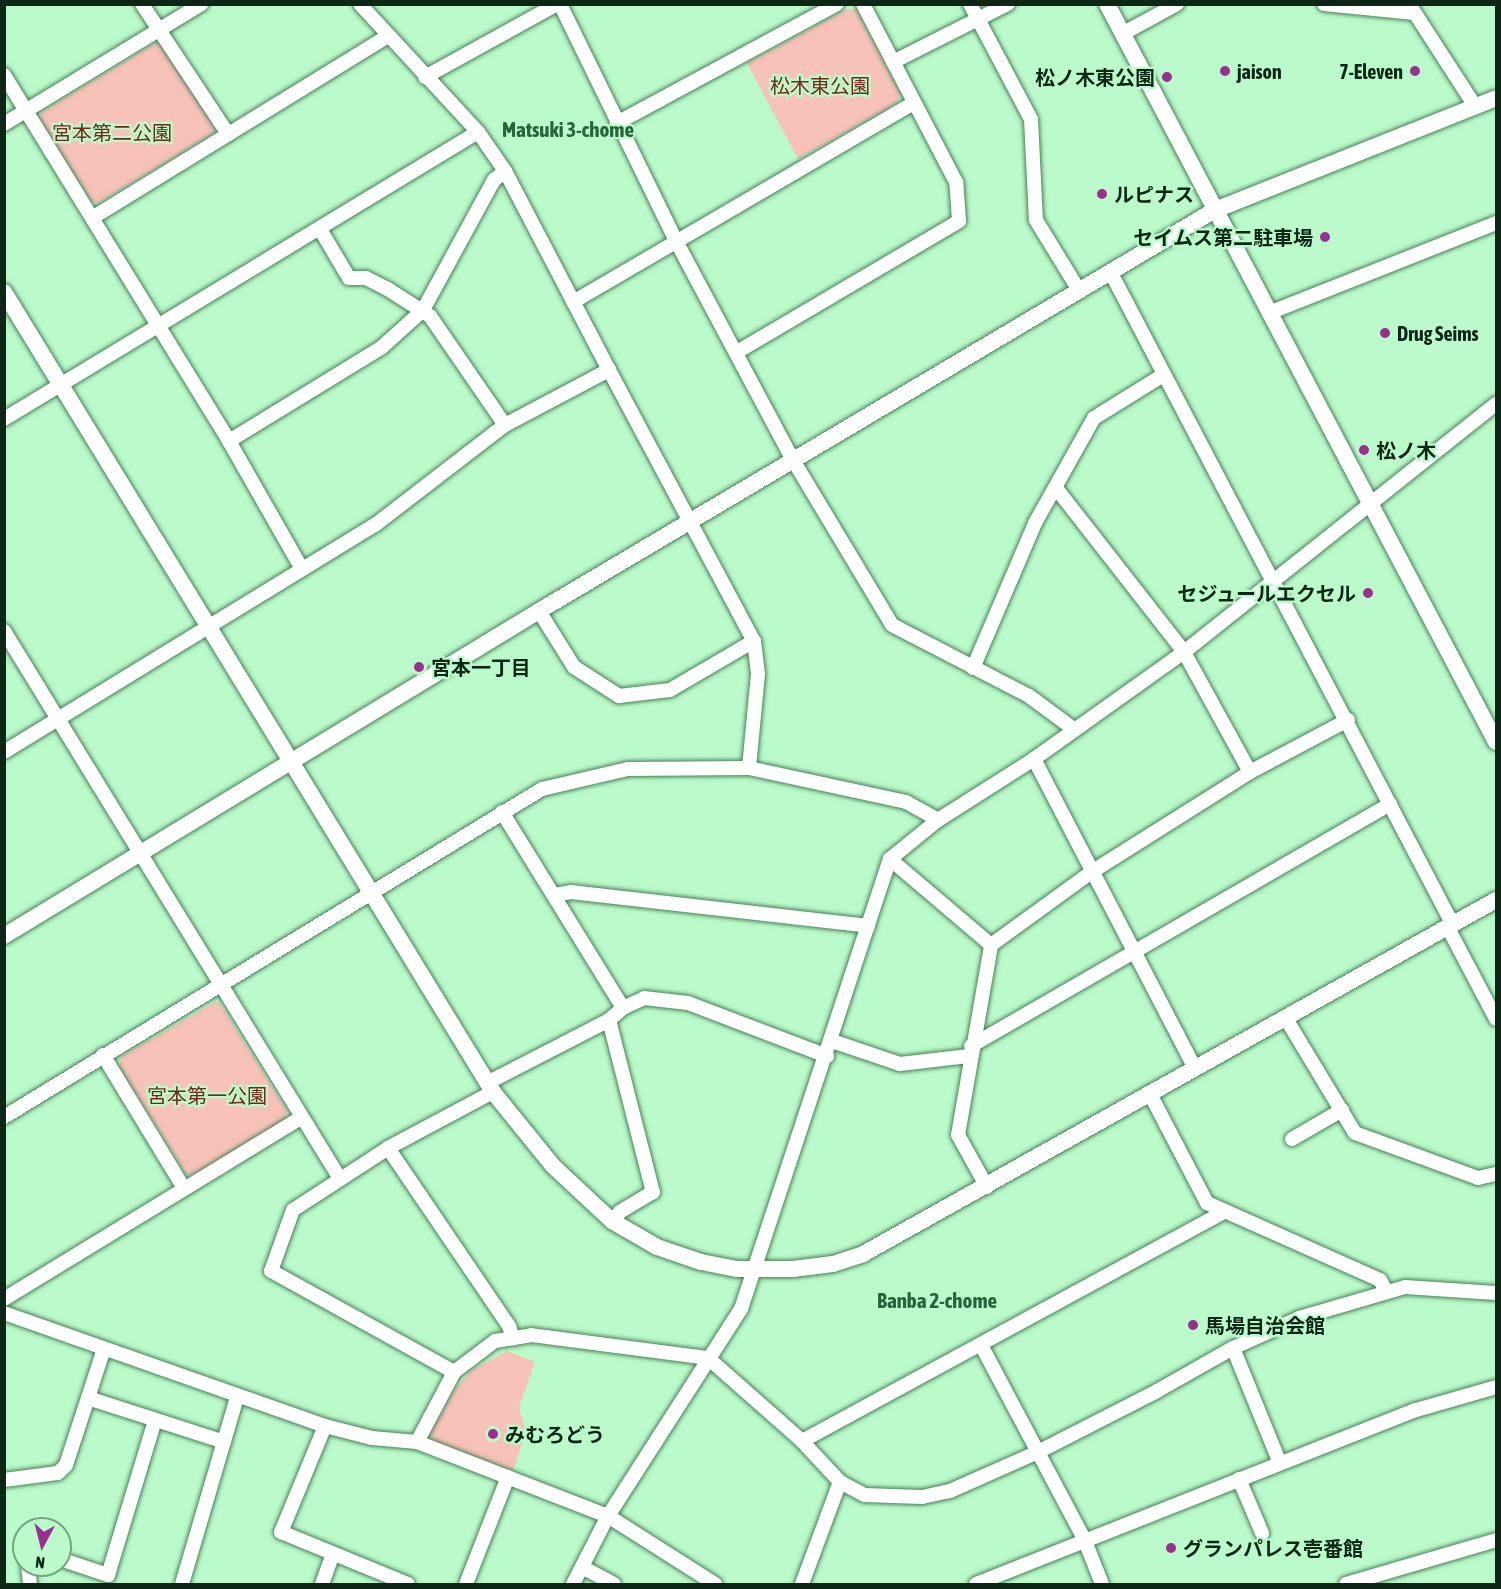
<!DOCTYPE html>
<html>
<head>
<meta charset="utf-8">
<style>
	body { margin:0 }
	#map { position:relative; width:1501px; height:1589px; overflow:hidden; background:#bbfaca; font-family:"Asap Condensed","Noto Sans JP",sans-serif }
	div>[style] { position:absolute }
	.green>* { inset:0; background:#f7c2b7 }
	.roads { filter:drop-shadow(0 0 2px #468157) drop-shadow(0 0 2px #468157) }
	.minor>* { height:14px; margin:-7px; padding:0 7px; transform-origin:7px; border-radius:7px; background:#fff }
	.tertiary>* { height:16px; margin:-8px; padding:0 8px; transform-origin:8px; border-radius:8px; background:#fff }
	.dots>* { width:16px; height:16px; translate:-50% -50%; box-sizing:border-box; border:3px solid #bbfaca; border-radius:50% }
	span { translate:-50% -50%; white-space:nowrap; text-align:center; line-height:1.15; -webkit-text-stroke:4.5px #bbfaca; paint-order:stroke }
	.poi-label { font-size:20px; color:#0d2615; font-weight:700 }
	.left { translate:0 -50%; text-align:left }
	.right { translate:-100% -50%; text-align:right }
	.park-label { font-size:20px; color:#772618 }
	.neighbourhood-label { font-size:21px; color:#27633b; font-weight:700 }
	.frame { position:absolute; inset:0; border:6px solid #0d2615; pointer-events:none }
	.north { position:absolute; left:12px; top:1517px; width:60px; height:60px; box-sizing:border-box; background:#bbfaca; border:2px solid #75a582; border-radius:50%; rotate:187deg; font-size:16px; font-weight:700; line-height:24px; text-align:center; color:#0d2615 }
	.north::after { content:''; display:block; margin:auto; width:21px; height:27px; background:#9a2f91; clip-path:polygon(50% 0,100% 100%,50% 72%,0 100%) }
</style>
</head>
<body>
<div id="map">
	<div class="green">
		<div style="clip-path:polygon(847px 9px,856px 9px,900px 93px,897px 103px,798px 159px,747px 63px)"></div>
		<div style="clip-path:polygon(157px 42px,163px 43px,214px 128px,212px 134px,98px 203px,91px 201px,40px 120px,42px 112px)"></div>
		<div style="clip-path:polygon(215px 1002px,220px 1003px,287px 1111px,285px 1120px,194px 1175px,186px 1174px,119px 1066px,122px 1056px)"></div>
		<div style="clip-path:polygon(507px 1351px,535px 1362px,519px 1407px,526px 1432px,513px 1471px,434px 1442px,430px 1433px,455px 1389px,472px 1370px)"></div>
	</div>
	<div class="roads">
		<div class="minor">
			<div style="left:142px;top:4px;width:156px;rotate:56.5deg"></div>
			<div style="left:560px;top:4px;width:264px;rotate:63.9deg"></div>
			<div style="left:676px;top:241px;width:248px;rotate:61.9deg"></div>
			<div style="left:793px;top:460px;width:192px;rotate:59deg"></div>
			<div style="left:892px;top:625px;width:154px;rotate:27.4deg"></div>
			<div style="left:1029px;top:696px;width:57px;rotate:36.5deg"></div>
			<div style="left:970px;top:4px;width:130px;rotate:62.1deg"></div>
			<div style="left:1031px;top:119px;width:101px;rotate:87.2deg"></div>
			<div style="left:1036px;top:220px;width:84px;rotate:58.6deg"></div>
			<div style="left:1324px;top:4px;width:88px;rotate:5.8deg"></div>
			<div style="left:1409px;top:4px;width:121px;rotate:57.1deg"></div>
			<div style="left:1122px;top:34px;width:63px;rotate:-28.6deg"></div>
			<div style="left:893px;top:62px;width:129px;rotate:-26.8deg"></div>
			<div style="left:4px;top:75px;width:430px;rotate:58.4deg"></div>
			<div style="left:229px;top:441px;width:147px;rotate:60.3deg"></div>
			<div style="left:425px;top:77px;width:151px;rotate:-28.9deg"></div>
			<div style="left:617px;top:123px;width:250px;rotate:-28.4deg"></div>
			<div style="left:4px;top:124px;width:231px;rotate:-31.3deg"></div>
			<div style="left:92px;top:218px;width:347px;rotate:-31.6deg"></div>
			<div style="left:320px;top:229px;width:57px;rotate:59.4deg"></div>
			<div style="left:349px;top:278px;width:17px"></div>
			<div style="left:366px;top:278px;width:22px;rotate:27deg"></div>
			<div style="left:386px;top:288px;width:52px;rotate:32.5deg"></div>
			<div style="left:430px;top:316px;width:132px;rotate:55.5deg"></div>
			<div style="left:1111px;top:273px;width:734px;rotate:62.32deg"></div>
			<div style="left:573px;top:302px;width:395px;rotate:-30.3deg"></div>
			<div style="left:1269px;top:313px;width:244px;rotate:-21.6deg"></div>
			<div style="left:737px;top:352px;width:258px;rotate:-30.5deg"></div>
			<div style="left:959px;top:221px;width:39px;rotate:-94deg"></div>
			<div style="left:956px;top:182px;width:201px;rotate:-117.6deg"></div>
			<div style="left:609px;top:370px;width:307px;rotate:61.9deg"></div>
			<div style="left:754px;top:641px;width:33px;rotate:83deg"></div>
			<div style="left:758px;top:674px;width:94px;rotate:95.5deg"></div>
			<div style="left:4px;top:419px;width:554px;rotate:-31.19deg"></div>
			<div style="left:229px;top:441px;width:178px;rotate:-31.5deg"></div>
			<div style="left:381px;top:348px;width:57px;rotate:-42.1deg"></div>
			<div style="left:423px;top:310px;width:148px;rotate:-61.4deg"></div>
			<div style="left:494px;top:180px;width:14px;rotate:-39deg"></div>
			<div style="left:1056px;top:488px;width:208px;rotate:52deg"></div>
			<div style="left:1184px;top:652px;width:137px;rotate:61.2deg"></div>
			<div style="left:539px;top:611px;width:66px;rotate:58deg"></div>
			<div style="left:574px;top:667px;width:54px;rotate:32.8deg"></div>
			<div style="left:619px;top:696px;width:51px;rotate:-6.7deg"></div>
			<div style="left:670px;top:690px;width:97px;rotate:-30.3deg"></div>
			<div style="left:4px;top:631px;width:641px;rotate:58.47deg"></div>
			<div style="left:973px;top:668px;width:158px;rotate:-66.8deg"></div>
			<div style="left:1035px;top:523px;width:120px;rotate:-60.7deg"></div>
			<div style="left:1094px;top:418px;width:81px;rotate:-31.9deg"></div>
			<div style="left:4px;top:752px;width:435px;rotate:-31.5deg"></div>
			<div style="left:375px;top:525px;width:164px;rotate:-37.6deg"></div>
			<div style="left:505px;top:425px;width:118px;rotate:-27.9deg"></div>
			<div style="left:609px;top:370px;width:225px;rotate:-117.6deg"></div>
			<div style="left:505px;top:171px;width:47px;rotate:-124.7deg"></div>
			<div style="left:478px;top:132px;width:174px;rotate:-132.7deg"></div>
			<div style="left:1034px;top:759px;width:348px;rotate:62.5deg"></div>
			<div style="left:502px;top:812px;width:230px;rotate:58.3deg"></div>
			<div style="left:890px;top:859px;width:133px;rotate:40.4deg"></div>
			<div style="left:554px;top:895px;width:17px;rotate:-10deg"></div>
			<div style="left:571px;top:892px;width:299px;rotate:6.5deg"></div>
			<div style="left:1447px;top:926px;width:105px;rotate:62.2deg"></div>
			<div style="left:1285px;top:1017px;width:135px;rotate:58.9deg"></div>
			<div style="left:1355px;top:1133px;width:131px;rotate:20.1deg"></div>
			<div style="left:1478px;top:1178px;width:18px;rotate:-13deg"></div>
			<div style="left:609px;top:1020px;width:178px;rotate:75.7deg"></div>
			<div style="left:653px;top:1192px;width:39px;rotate:149deg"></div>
			<div style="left:620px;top:1212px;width:12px;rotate:132deg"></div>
			<div style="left:832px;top:1041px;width:72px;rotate:18.7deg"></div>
			<div style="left:900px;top:1064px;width:69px;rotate:-6.6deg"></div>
			<div style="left:971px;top:1046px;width:484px;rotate:-30deg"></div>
			<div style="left:103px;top:1055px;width:156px;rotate:58.7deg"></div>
			<div style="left:487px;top:1083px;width:137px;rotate:-27.3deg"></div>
			<div style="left:609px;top:1020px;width:18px;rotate:-41deg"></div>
			<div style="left:623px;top:1008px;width:23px;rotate:-25deg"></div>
			<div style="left:644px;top:998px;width:44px;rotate:6.5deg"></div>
			<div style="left:688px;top:1003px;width:149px;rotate:20.9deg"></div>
			<div style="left:1150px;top:1094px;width:123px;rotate:62.4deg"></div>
			<div style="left:1207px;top:1203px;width:189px;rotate:24deg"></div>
			<div style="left:1380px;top:1280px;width:13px;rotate:61deg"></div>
			<div style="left:4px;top:1117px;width:630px;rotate:-31.37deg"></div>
			<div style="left:542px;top:789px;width:88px;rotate:-13.1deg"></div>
			<div style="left:628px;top:769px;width:121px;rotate:-0.5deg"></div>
			<div style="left:749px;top:768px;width:161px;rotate:12.2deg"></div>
			<div style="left:906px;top:802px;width:37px;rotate:29deg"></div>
			<div style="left:1292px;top:1139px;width:58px;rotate:-30.1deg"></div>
			<div style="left:388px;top:1148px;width:215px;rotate:55.8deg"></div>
			<div style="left:509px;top:1326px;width:13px;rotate:72deg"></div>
			<div style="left:987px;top:1187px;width:60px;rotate:-119.1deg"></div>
			<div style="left:958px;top:1135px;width:193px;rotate:-80.1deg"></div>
			<div style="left:991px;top:945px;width:126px;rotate:-36deg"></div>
			<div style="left:1093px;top:871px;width:186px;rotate:-32.2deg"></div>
			<div style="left:1250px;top:772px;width:111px;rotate:-28deg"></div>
			<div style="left:4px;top:1299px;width:347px;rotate:-31.4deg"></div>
			<div style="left:4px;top:1313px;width:340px;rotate:19.4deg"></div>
			<div style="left:325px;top:1426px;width:49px;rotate:14.3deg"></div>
			<div style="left:372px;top:1438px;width:45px;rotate:5.1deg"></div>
			<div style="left:417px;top:1442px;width:205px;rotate:21.2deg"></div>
			<div style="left:608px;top:1516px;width:127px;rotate:32.4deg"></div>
			<div style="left:981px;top:1345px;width:222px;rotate:62deg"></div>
			<div style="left:1085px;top:1541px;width:46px;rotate:68.4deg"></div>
			<div style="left:1233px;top:1348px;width:124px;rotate:67.8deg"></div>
			<div style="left:454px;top:1372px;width:209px;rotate:-151.1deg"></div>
			<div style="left:271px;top:1271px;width:65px;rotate:-70.2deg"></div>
			<div style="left:293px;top:1210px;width:113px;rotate:-33.1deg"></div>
			<div style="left:388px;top:1148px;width:119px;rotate:-28.1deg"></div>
			<div style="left:88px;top:1398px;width:143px;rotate:17.9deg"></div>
			<div style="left:325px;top:1426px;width:115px;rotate:112.5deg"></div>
			<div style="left:281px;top:1532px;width:137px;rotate:22.3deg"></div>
			<div style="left:802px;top:1441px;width:479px;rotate:-28.5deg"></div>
			<div style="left:417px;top:1442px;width:79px;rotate:-62.1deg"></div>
			<div style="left:454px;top:1372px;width:51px;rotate:-37.1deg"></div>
			<div style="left:495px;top:1341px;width:36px;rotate:-9deg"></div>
			<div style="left:531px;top:1335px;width:178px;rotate:7.4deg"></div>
			<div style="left:708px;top:1358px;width:125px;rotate:41.4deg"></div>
			<div style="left:802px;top:1441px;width:56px;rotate:47.2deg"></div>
			<div style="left:840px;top:1482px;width:27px;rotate:28deg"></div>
			<div style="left:864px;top:1495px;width:58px;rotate:2deg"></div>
			<div style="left:922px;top:1497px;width:29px;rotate:-12deg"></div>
			<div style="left:950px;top:1491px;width:96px;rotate:-23.9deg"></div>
			<div style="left:1038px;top:1452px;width:134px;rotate:-27.1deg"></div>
			<div style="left:1157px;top:1391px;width:87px;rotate:-29.5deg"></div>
			<div style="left:1233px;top:1348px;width:72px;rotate:-24.4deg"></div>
			<div style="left:1299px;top:1318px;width:110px;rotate:-16.3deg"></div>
			<div style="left:1405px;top:1287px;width:91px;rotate:3.8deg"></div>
			<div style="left:1239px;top:1479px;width:59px;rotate:66.9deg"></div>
			<div style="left:4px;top:1480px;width:54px;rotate:-7.4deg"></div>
			<div style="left:58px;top:1473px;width:11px;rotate:-45deg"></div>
			<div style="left:66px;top:1465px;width:122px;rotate:-71.9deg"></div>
			<div style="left:60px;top:1559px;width:51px;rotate:18.4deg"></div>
			<div style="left:108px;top:1575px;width:162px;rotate:-73.1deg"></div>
			<div style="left:28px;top:1565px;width:19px;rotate:84deg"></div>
			<div style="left:582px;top:1567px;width:36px;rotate:28deg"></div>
			<div style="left:182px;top:1584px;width:195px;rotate:-73.6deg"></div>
			<div style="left:322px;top:1584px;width:32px;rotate:-70deg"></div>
			<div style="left:466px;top:1584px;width:115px;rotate:-68.6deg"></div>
			<div style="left:573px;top:1584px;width:76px;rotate:-62.8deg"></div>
			<div style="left:608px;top:1516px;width:246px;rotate:-57.3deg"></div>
			<div style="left:741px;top:1309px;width:474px;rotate:-71.7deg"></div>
			<div style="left:890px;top:859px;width:62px;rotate:-39.1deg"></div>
			<div style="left:938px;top:820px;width:114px;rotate:-32.4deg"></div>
			<div style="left:1034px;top:759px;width:184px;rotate:-35.5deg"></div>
			<div style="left:1184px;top:652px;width:399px;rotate:-38.5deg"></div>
			<div style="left:802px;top:1584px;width:109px;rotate:-69.6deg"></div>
			<div style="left:976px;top:1584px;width:473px;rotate:-21.6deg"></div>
			<div style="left:1416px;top:1410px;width:83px;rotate:-16deg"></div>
			<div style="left:1346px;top:1584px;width:156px;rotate:-16.3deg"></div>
		</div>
		<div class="tertiary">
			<div style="left:1107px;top:4px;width:834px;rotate:62.21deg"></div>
			<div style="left:4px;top:292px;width:938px;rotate:58.56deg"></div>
			<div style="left:493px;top:1092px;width:95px;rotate:51deg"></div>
			<div style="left:553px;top:1166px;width:81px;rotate:43deg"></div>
			<div style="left:612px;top:1221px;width:52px;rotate:30deg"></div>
			<div style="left:657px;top:1247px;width:46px;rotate:18.8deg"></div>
			<div style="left:701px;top:1262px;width:37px;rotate:11deg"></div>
			<div style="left:737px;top:1269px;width:56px"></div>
			<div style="left:793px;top:1269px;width:40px;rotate:-7.1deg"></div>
			<div style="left:833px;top:1264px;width:32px;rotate:-18deg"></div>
			<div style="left:863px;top:1254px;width:725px;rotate:-29.22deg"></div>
			<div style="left:4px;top:936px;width:626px;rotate:-31.28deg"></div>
			<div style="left:539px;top:611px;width:786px;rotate:-30.68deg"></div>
			<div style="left:1215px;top:210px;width:302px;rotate:-21.7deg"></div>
		</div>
	</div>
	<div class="dots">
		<div style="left:1225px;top:71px;background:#9a2f91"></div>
		<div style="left:1415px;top:71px;background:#9a2f91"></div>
		<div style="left:1167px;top:77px;background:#9a2f91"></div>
		<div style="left:1102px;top:194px;background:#9a2f91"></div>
		<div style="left:1325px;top:237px;background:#9a2f91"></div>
		<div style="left:1385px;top:333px;background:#9a2f91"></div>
		<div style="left:1364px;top:450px;background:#9a2f91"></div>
		<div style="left:1368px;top:593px;background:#9a2f91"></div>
		<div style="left:419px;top:667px;background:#9a2f91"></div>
		<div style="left:1193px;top:1325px;background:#9a2f91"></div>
		<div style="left:493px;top:1434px;background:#9a2f91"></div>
		<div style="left:1171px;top:1548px;background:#9a2f91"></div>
	</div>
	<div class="poi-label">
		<span class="left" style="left:1237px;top:71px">jaison</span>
		<span class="right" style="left:1403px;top:71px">7-Eleven</span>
		<span class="right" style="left:1155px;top:77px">松ノ木東公園</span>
		<span class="left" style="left:1114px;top:194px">ルピナス</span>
		<span class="right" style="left:1313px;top:237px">セイムス第二駐車場</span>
		<span class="left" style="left:1397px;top:333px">Drug Seims</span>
		<span class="left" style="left:1376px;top:450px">松ノ木</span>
		<span class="right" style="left:1356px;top:593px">セジュールエクセル</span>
		<span class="left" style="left:431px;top:667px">宮本一丁目</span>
		<span class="left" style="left:1205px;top:1325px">馬場自治会館</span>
		<span class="left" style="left:505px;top:1434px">みむろどう</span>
		<span class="left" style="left:1183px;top:1548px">グランパレス壱番館</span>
	</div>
	<div class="park-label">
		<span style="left:820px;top:85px">松木東公園</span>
		<span style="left:112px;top:132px">宮本第二公園</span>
		<span style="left:207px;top:1095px">宮本第一公園</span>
	</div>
	<div class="neighbourhood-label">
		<span style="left:568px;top:129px">Matsuki 3-chome</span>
		<span style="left:937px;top:1300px">Banba 2-chome</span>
	</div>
	<div class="frame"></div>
	<div class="north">N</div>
</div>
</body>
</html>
